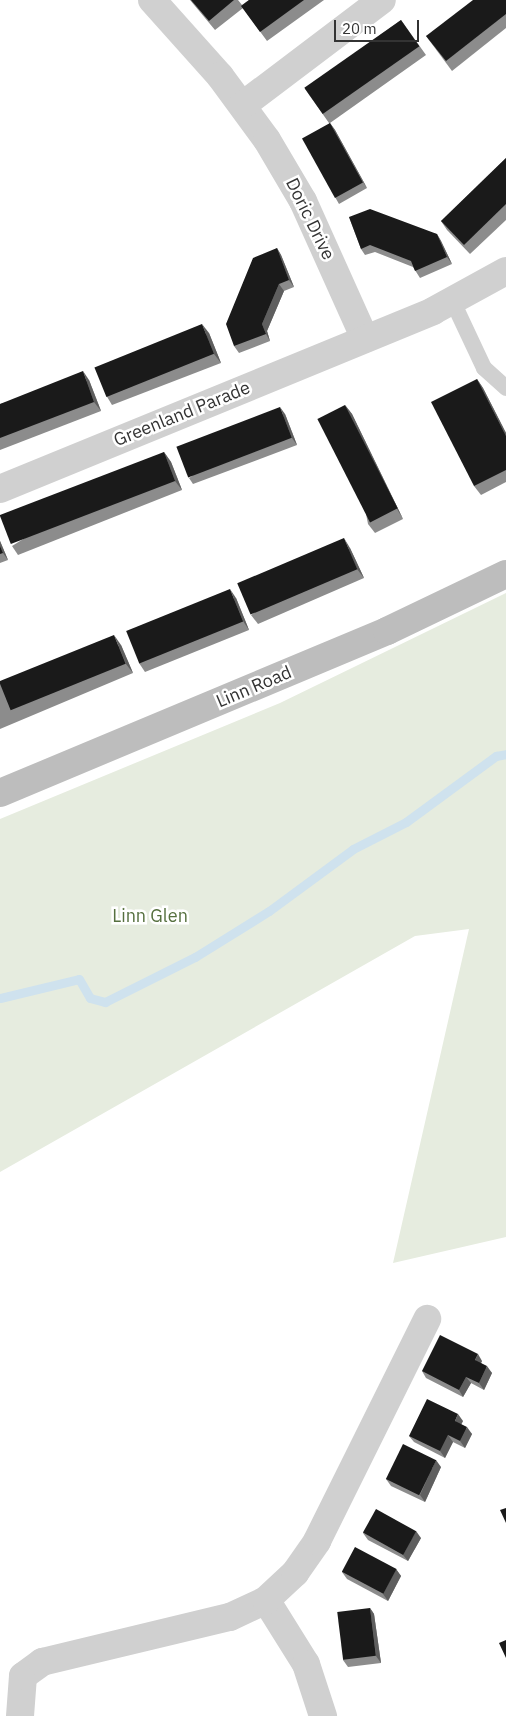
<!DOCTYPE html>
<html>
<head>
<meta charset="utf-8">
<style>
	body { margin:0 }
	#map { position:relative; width:506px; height:1716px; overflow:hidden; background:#fff; font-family:"IBM Plex Sans",sans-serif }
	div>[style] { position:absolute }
	.green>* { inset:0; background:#e6ecdf }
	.stream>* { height:9px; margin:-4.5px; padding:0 4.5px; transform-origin:4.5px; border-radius:4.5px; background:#cfe2ee }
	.lane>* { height:16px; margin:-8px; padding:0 8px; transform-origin:8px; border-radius:8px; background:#d0d0d0 }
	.street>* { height:28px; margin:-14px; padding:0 14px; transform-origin:14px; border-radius:14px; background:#d0d0d0 }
	.secondary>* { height:28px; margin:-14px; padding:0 14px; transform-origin:14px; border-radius:14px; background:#bdbdbd }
	.wall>* { inset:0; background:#8c8c8c }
	.shaded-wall>* { inset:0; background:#5f5f5f }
	.building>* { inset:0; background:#1a1a1a; transform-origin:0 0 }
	span { translate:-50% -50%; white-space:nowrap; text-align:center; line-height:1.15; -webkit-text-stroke:5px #fff; paint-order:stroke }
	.street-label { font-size:18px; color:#333 }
	.park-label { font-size:18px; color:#56703f }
	.scale { position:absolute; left:334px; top:20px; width:85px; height:22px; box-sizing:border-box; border:2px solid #333; border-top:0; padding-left:6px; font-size:15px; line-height:18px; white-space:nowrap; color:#333; -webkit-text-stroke:4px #fff; paint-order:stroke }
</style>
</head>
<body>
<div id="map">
	<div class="green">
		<div style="clip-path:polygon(506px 593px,506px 1237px,393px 1263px,469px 929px,415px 936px,0 1172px,0 819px,280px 703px)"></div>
	</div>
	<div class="stream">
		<div style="left:0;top:998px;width:81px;rotate:-13.5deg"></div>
		<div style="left:79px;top:979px;width:22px;rotate:60deg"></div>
		<div style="left:90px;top:998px;width:16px;rotate:15deg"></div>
		<div style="left:105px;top:1002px;width:101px;rotate:-26.6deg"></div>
		<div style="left:195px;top:957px;width:87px;rotate:-31.9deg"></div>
		<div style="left:269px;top:911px;width:104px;rotate:-36.4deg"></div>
		<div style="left:353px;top:849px;width:59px;rotate:-27deg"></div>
		<div style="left:406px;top:822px;width:112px;rotate:-36.3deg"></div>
		<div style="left:496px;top:756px;width:10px;rotate:-11deg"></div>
	</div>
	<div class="lane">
		<div style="left:453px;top:302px;width:73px;rotate:64.8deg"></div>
		<div style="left:484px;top:368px;width:30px;rotate:42deg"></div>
	</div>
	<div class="street">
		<div style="left:152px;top:0;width:102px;rotate:48.2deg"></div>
		<div style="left:220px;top:76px;width:79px;rotate:53.7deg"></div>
		<div style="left:267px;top:140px;width:71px;rotate:59.5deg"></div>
		<div style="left:303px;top:201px;width:151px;rotate:65.8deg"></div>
		<div style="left:243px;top:105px;width:174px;rotate:-37.1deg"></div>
		<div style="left:0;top:489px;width:468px;rotate:-22.3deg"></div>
		<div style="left:433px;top:311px;width:83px;rotate:-28.7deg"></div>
		<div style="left:266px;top:1600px;width:75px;rotate:58deg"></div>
		<div style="left:306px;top:1664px;width:55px;rotate:71.9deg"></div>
		<div style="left:20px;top:1716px;width:40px;rotate:-85.7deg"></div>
		<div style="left:23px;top:1676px;width:24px;rotate:-36deg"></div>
		<div style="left:42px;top:1662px;width:193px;rotate:-13.5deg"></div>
		<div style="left:230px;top:1617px;width:40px;rotate:-25deg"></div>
		<div style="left:266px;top:1600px;width:40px;rotate:-43deg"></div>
		<div style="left:295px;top:1573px;width:39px;rotate:-55deg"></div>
		<div style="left:317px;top:1541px;width:248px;rotate:-63.6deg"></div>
	</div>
	<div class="secondary">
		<div style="left:0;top:793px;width:420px;rotate:-22.7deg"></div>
		<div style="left:387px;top:631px;width:132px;rotate:-25.6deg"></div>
	</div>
	<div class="wall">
		<div style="clip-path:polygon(190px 0,238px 0,242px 5px,249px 0,324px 0,267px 41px,243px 8px,215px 30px)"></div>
		<div style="clip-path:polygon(506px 0,506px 28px,452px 71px,426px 36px)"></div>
		<div style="clip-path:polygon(401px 20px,426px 55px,330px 123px,335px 130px,367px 188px,339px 204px,335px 197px,329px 123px,305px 89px)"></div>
		<div style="clip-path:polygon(506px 158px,506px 220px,470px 254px,447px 230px,441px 221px)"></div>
		<div style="clip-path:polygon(349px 217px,437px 234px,441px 241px,452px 264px,420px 278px,413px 267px,375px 252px,365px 255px,361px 249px)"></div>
		<div style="clip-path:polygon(277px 248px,281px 255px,294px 287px,284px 291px,267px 331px,270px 341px,239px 353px,234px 346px)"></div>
		<div style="clip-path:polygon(209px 333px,221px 363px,112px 405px,106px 395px)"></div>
		<div style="clip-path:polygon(477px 379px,483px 388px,506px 433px,506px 482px,481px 495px,474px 486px)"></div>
		<div style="clip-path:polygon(89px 380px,101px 411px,0 450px,0 404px)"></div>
		<div style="clip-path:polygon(345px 405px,352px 414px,403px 519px,375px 533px,368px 524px)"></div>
		<div style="clip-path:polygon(285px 414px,297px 445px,193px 484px,189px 478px)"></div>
		<div style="clip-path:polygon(164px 452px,171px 462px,182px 490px,18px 555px,12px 546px)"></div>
		<div style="clip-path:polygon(0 541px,8px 560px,0 563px)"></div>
		<div style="clip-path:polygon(350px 548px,364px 578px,258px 624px,251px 615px)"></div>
		<div style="clip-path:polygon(236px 598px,249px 630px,145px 672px,139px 663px)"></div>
		<div style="clip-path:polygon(121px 645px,133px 673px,0 729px,0 683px)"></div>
		<div style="clip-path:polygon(482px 1361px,481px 1363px,492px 1373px,484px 1390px,471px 1383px,463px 1397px,426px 1378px,422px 1371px)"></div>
		<div style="clip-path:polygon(463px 1421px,461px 1425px,472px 1434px,465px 1448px,453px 1442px,445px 1458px,414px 1442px,409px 1436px)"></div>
		<div style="clip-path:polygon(441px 1467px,425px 1502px,391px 1486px,386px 1479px)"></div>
		<div style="clip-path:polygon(363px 1533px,421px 1538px,408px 1561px,368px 1540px)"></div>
		<div style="clip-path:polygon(396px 1569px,401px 1576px,388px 1601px,347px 1579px,342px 1572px)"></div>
		<div style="clip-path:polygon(370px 1608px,374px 1614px,381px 1663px,348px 1667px,343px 1660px)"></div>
	</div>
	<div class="shaded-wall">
		<div style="clip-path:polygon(330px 123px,335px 130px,367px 188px,363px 182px)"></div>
		<div style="clip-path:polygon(437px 234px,441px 241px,452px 264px,447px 257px)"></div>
		<div style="clip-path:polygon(277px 248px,281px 255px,294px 287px,289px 280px)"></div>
		<div style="clip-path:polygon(279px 284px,284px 291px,267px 331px,270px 341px,266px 334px,262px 324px)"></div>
		<div style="clip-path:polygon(202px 324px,209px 333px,221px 363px,214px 354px)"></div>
		<div style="clip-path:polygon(83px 371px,89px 380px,101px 411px,94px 402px)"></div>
		<div style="clip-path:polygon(477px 379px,483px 388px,506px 433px,506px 436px)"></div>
		<div style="clip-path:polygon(345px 405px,352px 414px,403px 519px,397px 509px)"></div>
		<div style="clip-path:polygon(280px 407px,285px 414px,297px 445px,292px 438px)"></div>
		<div style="clip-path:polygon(164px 452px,171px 462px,182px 490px,175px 481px)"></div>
		<div style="clip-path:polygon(344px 538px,350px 548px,364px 578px,357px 569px)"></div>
		<div style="clip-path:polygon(0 541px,8px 560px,3px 553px,0 546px)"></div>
		<div style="clip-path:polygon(230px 589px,236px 598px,249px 630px,243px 621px)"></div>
		<div style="clip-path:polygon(114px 635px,121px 645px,133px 673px,126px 664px)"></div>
		<div style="clip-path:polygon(478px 1354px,482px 1361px,479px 1367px,475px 1360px)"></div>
		<div style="clip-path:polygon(487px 1366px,492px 1373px,484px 1390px,479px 1383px)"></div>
		<div style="clip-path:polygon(466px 1377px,471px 1383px,463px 1397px,459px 1390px)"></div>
		<div style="clip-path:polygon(458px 1414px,463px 1421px,459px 1428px,455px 1421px)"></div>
		<div style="clip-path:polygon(467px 1427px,472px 1434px,465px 1448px,460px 1441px)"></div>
		<div style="clip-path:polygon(448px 1435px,453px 1442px,445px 1458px,440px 1451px)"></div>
		<div style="clip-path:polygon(436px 1460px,441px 1467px,425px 1502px,420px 1495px)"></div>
		<div style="clip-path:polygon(416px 1531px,421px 1538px,408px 1561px,403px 1555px)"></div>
		<div style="clip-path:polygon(396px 1569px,401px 1576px,388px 1601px,383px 1594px)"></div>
		<div style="clip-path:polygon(370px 1608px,374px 1614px,381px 1663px,376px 1656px)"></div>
	</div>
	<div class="building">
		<div style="clip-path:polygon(191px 0,234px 0,209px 21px)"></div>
		<div style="clip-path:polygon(249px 0,304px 0,260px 32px,241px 6px)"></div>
		<div style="clip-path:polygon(473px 0,506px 0,506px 14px,446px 61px,426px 36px)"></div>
		<div style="left:401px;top:20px;width:32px;height:118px;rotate:55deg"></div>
		<div style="left:330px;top:123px;width:68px;height:32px;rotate:61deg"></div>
		<div style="clip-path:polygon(506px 158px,506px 204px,464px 245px,441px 221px)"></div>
		<div style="clip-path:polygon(370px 209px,437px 234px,447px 257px,415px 271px,411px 261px,370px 245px,361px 249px,349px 217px)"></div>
		<div style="clip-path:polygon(277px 248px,289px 280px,279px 284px,262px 324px,266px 334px,234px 346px,226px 324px,253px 258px)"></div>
		<div style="left:202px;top:324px;width:32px;height:116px;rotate:68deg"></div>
		<div style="clip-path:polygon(83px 371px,94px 402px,0 438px,0 404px)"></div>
		<div style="clip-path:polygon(477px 379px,506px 436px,506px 470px,474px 486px,431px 402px)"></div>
		<div style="left:345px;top:405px;width:116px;height:31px;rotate:63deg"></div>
		<div style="left:280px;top:407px;width:33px;height:111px;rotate:69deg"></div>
		<div style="left:164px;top:452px;width:31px;height:176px;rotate:69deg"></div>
		<div style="left:344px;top:538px;width:34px;height:116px;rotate:67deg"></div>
		<div style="clip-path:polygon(0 546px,3px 553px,0 554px)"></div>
		<div style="left:230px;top:589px;width:35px;height:112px;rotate:68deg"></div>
		<div style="left:114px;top:635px;width:31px;height:124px;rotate:68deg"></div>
		<div style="clip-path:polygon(440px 1335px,478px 1354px,475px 1360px,487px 1366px,479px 1383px,466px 1377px,459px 1390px,422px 1371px)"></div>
		<div style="clip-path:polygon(427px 1399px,458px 1414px,455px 1421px,467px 1427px,460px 1441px,448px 1435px,440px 1451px,409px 1436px)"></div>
		<div style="left:403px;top:1444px;width:37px;height:39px;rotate:26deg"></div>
		<div style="clip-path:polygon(506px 1508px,506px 1523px,500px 1510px)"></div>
		<div style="left:376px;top:1509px;width:46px;height:27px;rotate:29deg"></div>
		<div style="left:355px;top:1547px;width:47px;height:28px;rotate:28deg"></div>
		<div style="left:370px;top:1608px;width:48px;height:33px;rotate:83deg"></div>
		<div style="clip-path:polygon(506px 1640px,506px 1658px,499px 1643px)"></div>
	</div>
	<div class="street-label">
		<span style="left:310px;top:219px;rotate:64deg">Doric Drive</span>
		<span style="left:182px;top:414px;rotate:-22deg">Greenland Parade</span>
		<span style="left:254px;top:687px;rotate:-23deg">Linn Road</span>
	</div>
	<div class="park-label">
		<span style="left:150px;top:916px">Linn Glen</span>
	</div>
	<div class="scale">20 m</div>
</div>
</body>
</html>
